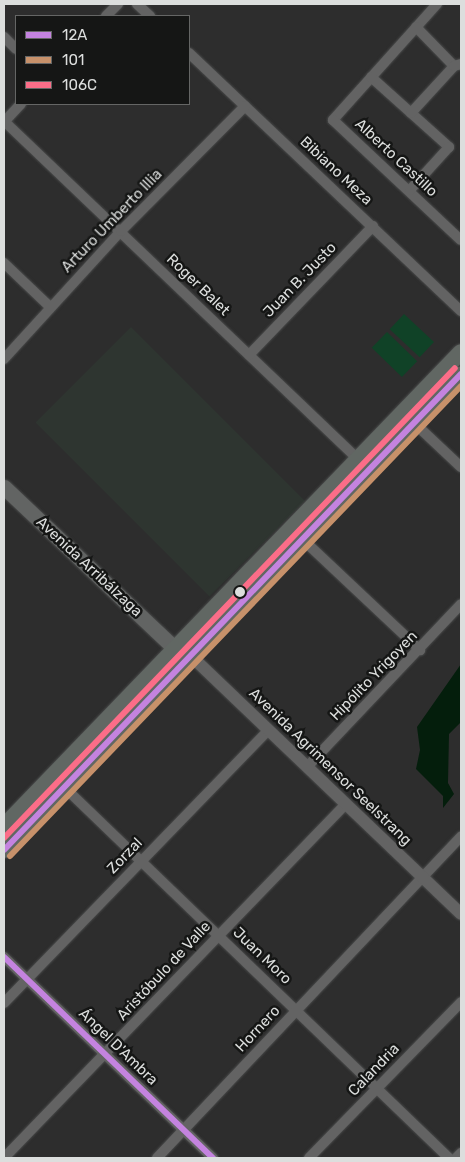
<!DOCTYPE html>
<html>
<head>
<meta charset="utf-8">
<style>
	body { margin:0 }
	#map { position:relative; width:465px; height:1162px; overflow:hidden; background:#2d2d2d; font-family:Rubik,sans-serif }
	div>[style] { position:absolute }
	.built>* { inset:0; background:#2e3530; transform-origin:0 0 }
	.green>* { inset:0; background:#104227; transform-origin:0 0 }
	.water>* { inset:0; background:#041e0c }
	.roads { filter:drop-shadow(0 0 1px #494a4a) drop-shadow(0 0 1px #494a4a) }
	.minor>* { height:10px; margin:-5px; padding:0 5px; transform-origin:5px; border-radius:5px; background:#636363 }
	.tertiary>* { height:12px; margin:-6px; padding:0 6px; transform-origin:6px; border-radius:6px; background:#636363 }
	.secondary>* { height:15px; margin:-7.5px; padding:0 7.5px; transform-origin:7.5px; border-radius:7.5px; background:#626463 }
	.primary>* { height:16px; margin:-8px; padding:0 8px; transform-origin:8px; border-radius:8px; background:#616763 }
	.bus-1>* { height:6px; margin:-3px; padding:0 3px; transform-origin:3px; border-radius:3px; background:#c483df }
	.bus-2>* { height:6px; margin:-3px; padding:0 3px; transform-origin:3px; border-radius:3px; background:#c7916a }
	.bus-3>* { height:6px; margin:-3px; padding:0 3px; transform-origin:3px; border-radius:3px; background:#fb6d88 }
	.dots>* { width:14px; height:14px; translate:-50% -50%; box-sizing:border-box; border:2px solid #151615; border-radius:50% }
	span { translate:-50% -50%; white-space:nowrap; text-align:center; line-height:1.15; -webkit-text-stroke:5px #151615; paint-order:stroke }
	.street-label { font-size:15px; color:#dcdedd }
	.frame { position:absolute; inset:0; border:5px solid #dcdedd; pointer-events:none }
	.legend { position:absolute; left:15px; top:15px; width:175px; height:90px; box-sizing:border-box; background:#151615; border:1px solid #656665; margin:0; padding:6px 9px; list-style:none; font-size:15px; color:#dcdedd }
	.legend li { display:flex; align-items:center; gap:10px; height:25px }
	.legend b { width:25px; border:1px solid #656665 }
</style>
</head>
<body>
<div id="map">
	<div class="built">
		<div style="left:131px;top:327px;width:246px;height:135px;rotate:45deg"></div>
	</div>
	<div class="green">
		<div style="left:404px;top:314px;width:41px;height:21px;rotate:43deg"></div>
		<div style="left:387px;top:332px;width:42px;height:22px;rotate:44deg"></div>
	</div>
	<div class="water">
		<div style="clip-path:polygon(461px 664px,461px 722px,449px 734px,448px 783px,454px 794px,443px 808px,443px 796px,416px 769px,420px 750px,417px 727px)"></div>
	</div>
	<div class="roads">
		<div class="minor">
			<div style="left:137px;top:4px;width:18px;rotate:43deg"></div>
			<div style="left:437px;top:4px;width:156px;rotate:131.9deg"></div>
			<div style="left:333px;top:120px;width:175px;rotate:43.2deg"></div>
			<div style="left:106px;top:16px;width:17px;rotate:-45deg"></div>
			<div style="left:416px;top:27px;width:54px;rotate:45.7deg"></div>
			<div style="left:4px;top:37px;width:17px;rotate:45deg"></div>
			<div style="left:189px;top:53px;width:375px;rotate:43.5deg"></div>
			<div style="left:371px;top:77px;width:105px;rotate:41.9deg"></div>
			<div style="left:449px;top:147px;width:58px;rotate:132.2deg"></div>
			<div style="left:411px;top:113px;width:64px;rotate:-47.5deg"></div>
			<div style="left:454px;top:66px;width:7px;rotate:-16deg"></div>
			<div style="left:4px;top:121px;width:495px;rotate:43.7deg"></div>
			<div style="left:4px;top:122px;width:25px;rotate:-47deg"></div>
			<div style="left:4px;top:263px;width:64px;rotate:43.7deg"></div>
			<div style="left:249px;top:355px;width:179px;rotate:-46.1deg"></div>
			<div style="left:4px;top:359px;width:173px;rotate:-47.6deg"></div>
			<div style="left:121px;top:231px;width:176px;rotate:-45.2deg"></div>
			<div style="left:410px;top:419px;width:70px;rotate:43.3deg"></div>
			<div style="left:298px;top:535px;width:168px;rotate:43.3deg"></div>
			<div style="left:307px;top:767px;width:224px;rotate:-46.6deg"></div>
			<div style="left:61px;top:784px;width:539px;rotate:43.95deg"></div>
			<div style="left:4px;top:957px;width:290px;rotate:43.9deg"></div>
			<div style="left:4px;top:1003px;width:380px;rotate:-45.9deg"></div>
			<div style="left:4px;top:1158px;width:492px;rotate:-46deg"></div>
			<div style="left:157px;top:1158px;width:443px;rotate:-46.6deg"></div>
			<div style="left:309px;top:1158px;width:218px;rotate:-45.7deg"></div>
			<div style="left:456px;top:1158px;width:7px;rotate:-45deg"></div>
		</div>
		<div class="tertiary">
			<div style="left:181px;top:650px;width:9px;rotate:27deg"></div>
			<div style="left:189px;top:654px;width:376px;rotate:43.7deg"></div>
		</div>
		<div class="secondary">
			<div style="left:4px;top:487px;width:234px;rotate:43.4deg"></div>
		</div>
		<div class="primary">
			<div style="left:4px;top:826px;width:658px;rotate:-46.05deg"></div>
			<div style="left:4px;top:850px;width:270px;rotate:-46.7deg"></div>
			<div style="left:189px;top:654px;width:390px;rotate:-45.8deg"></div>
		</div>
	</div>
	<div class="bus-1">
		<div style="left:4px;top:850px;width:660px;rotate:-46.17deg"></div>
		<div style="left:4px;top:957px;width:290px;rotate:43.9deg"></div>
	</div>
	<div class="bus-2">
		<div style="left:10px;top:856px;width:651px;rotate:-46.18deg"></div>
	</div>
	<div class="bus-3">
		<div style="left:4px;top:838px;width:651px;rotate:-46.18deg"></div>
	</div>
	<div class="dots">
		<div style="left:240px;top:592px;background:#dcdedd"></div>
	</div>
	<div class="street-label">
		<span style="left:396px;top:158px;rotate:43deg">Alberto Castillo</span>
		<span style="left:336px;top:171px;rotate:43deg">Bibiano Meza</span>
		<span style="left:112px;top:221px;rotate:-46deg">Arturo Umberto Illia</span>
		<span style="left:300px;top:280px;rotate:-46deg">Juan B. Justo</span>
		<span style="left:198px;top:285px;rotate:44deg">Roger Balet</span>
		<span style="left:89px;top:567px;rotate:43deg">Avenida Arribálzaga</span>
		<span style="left:374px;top:676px;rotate:-46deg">Hipólito Yrigoyen</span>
		<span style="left:330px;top:767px;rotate:44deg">Avenida Agrimensor Seelstrang</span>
		<span style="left:125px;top:856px;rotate:-46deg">Zorzal</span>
		<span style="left:262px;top:956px;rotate:44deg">Juan Moro</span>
		<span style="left:164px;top:971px;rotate:-47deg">Aristóbulo de Valle</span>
		<span style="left:258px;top:1029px;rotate:-47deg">Hornero</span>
		<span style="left:118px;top:1047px;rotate:44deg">Ángel D'Ambra</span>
		<span style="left:374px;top:1070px;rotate:-46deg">Calandria</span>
	</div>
	<div class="frame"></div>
	<ul class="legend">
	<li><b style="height:6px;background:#c483df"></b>12A</li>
	<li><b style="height:6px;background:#c7916a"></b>101</li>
	<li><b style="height:6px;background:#fb6d88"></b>106C</li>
	</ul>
</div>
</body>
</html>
